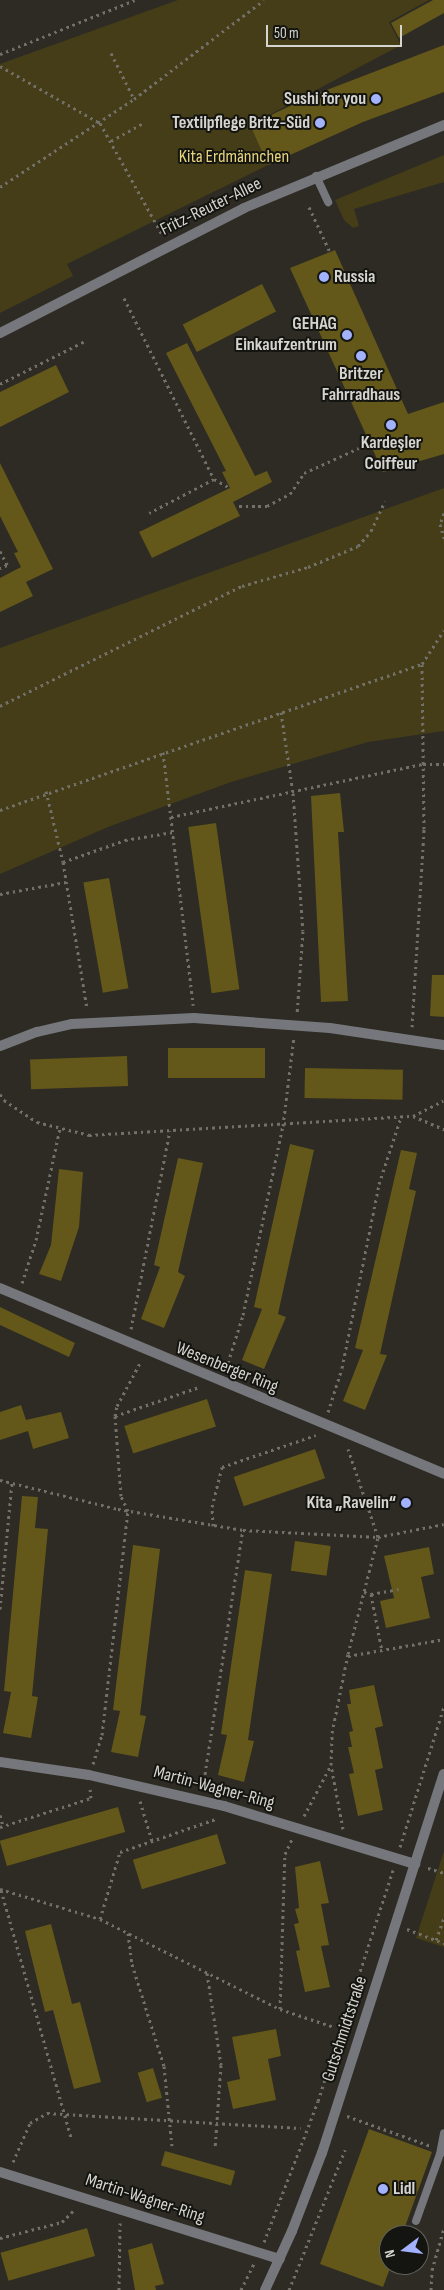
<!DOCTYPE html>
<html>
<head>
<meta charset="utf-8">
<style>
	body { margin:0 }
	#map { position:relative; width:444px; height:2290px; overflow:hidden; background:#2d2b23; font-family:"Sofia Sans Condensed",sans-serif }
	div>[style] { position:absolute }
	.green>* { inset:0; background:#453d18 }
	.building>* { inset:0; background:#63571a; transform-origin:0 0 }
	.path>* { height:3px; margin-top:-1.5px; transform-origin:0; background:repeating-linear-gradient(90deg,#727069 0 2.5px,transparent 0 6.5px) }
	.service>* { height:8px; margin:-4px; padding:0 4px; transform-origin:4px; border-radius:4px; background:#76777c }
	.minor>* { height:10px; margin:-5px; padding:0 5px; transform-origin:5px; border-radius:5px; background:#76777c }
	.tertiary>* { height:10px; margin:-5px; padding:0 5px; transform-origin:5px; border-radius:5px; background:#76777c }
	.dots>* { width:14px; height:14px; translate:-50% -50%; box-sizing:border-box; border:2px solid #141410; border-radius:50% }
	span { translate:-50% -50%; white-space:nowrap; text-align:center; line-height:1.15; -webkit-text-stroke:4px #141410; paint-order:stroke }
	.poi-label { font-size:18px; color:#d5d4ce; font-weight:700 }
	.right { translate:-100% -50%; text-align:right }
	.left { translate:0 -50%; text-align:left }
	.park-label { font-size:18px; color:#e8d57e }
	.street-label { font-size:18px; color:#d5d4ce }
	.north { position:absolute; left:379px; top:2225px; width:50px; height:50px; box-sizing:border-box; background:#141410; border:1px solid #61615c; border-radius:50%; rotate:255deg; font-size:14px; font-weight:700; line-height:20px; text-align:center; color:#d5d4ce }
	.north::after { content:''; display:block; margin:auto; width:18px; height:22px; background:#a3b2fd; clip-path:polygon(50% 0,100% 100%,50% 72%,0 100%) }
	.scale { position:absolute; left:266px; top:25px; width:136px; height:22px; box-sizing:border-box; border:2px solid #d5d4ce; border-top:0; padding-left:6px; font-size:15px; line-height:18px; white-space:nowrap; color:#d5d4ce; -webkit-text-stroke:4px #141410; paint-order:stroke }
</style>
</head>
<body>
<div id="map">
	<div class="green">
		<div style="clip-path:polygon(178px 0,429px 0,389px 22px,401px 45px,250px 125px,268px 165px,67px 264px,73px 276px,0 313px,0 64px)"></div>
		<div style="clip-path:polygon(444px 155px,444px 182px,354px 209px,359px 226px,353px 228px,344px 220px,335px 200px)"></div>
		<div style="clip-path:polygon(444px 488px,444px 731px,368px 742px,231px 782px,108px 827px,0 874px,0 648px)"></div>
		<div style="clip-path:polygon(444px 1851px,444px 1947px,416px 1938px)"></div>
	</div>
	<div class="building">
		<div style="clip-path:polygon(433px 0,444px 0,444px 13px,399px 38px,391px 23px)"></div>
		<div style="clip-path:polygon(444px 45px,444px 92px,363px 122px,268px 165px,250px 125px,311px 96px)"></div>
		<div style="clip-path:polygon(335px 250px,408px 414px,444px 402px,444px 454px,383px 472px,290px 268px)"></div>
		<div style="left:262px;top:284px;width:31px;height:89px;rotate:63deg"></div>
		<div style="clip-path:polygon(187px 343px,255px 476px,267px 471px,272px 482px,233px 502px,240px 516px,152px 558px,139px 532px,230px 488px,222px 472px,226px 471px,166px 353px)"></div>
		<div style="clip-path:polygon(56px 365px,69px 392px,0 427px,0 392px)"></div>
		<div style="clip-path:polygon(0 463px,53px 569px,26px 582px,33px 596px,0 612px,0 578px,21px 567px,14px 553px,18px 552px,0 516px)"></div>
		<div style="clip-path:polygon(340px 793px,344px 832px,338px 832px,348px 1001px,321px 1002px,311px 796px)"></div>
		<div style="left:216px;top:823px;width:168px;height:28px;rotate:82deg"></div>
		<div style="left:109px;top:878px;width:112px;height:26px;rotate:80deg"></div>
		<div style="clip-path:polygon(432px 975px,444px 975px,444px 1017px,430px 1016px)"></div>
		<div style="left:265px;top:1048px;width:30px;height:97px;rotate:90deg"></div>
		<div style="left:127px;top:1056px;width:30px;height:97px;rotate:88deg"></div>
		<div style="left:305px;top:1068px;width:98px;height:30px;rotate:1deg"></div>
		<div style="clip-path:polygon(290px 1144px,314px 1150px,278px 1314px,286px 1317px,264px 1369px,242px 1360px,262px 1309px,254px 1307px)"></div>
		<div style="clip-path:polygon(401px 1150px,417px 1153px,409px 1189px,416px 1191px,380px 1354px,387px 1355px,365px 1410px,343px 1401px,363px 1350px,355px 1348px)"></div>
		<div style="clip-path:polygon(178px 1158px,203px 1163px,178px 1272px,185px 1276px,164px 1328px,141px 1319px,160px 1267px,154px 1265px)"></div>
		<div style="clip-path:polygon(59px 1169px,83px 1172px,79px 1227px,61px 1281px,39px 1274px,51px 1245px)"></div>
		<div style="clip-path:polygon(0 1307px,75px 1343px,69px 1357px,0 1325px)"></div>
		<div style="left:207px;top:1399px;width:29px;height:87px;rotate:72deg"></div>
		<div style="clip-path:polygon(21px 1405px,26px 1420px,61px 1412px,69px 1438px,33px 1449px,28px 1431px,0 1440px,0 1412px)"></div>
		<div style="left:315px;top:1449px;width:31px;height:86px;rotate:71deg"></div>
		<div style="clip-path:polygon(22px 1496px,38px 1497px,35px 1528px,48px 1529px,32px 1696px,38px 1697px,31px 1738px,3px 1733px,11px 1692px,4px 1691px)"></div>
		<div style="left:295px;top:1541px;width:36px;height:30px;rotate:8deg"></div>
		<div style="clip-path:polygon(133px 1545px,160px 1549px,140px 1715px,146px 1716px,138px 1757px,111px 1752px,120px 1711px,113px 1710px)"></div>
		<div style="clip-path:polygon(429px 1547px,434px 1574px,421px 1577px,430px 1618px,386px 1628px,380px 1601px,394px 1598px,384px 1556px)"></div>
		<div style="clip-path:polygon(245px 1570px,272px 1574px,248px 1740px,254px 1741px,244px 1782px,218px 1775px,227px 1735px,221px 1734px)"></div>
		<div style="clip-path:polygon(374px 1685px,383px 1726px,375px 1728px,383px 1768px,375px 1770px,383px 1810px,358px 1816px,349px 1774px,354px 1773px,348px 1747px,352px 1747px,349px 1732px,353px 1731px,347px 1704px,351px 1704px,349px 1690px)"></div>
		<div style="left:118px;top:1807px;width:26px;height:123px;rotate:74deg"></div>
		<div style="left:217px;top:1834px;width:31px;height:88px;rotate:73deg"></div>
		<div style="clip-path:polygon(320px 1861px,329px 1903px,321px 1904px,329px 1945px,321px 1946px,330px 1987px,305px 1992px,296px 1951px,300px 1950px,294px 1924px,299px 1923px,295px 1909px,299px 1908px,295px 1867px)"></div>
		<div style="clip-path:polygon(51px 1924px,72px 2004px,80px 2002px,101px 2082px,74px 2089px,53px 2010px,45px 2012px,25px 1931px)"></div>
		<div style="clip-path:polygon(276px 2029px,281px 2056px,268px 2059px,276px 2100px,233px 2109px,227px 2082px,240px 2079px,232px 2037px)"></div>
		<div style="left:153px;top:2068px;width:31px;height:16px;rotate:73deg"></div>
		<div style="clip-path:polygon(369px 2129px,432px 2152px,402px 2235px,389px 2235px,389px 2271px,383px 2287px,320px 2264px)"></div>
		<div style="left:165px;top:2151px;width:73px;height:15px;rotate:16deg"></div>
		<div style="left:87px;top:2228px;width:29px;height:90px;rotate:74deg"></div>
		<div style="clip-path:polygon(152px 2243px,164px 2284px,155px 2286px,156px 2290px,135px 2290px,128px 2250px)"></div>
	</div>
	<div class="path">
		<div style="left:111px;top:53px;width:51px;rotate:63.4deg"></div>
		<div style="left:0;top:54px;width:145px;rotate:-21.8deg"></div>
		<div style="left:0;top:66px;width:115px;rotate:29.7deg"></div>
		<div style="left:100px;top:123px;width:129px;rotate:60.9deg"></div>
		<div style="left:111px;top:141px;width:37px;rotate:-29deg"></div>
		<div style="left:0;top:187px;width:160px;rotate:-33.3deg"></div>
		<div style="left:134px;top:99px;width:163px;rotate:-37.3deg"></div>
		<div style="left:309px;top:207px;width:50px;rotate:65deg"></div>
		<div style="left:124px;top:298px;width:202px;rotate:63.6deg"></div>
		<div style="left:214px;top:479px;width:73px;rotate:152.4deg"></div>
		<div style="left:0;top:384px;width:95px;rotate:-26.8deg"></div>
		<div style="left:214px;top:479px;width:18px;rotate:29deg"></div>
		<div style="left:239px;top:506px;width:28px"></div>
		<div style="left:267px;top:506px;width:26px;rotate:-28deg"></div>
		<div style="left:290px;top:494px;width:25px;rotate:-56deg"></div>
		<div style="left:304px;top:473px;width:60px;rotate:-24.4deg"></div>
		<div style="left:444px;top:513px;width:12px;rotate:110deg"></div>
		<div style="left:440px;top:524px;width:15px;rotate:74deg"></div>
		<div style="left:0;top:551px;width:16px;rotate:63deg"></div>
		<div style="left:7px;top:565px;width:8px;rotate:157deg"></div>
		<div style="left:0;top:706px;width:270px;rotate:-26.4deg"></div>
		<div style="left:242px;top:586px;width:69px;rotate:-16.1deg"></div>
		<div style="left:308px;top:567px;width:54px;rotate:-22.8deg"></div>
		<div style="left:358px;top:546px;width:20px;rotate:-49deg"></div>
		<div style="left:371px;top:531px;width:33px;rotate:-65deg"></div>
		<div style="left:281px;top:712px;width:82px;rotate:81.6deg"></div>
		<div style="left:293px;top:793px;width:138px;rotate:85.9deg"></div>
		<div style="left:303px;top:931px;width:83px;rotate:94.1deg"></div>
		<div style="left:163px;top:752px;width:255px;rotate:83.2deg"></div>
		<div style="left:46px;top:791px;width:73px;rotate:76.5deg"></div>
		<div style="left:63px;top:862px;width:149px;rotate:80.7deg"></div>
		<div style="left:0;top:810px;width:447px;rotate:-19.1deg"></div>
		<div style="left:171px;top:817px;width:258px;rotate:-11.9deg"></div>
		<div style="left:423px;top:764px;width:21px"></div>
		<div style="left:63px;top:862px;width:66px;rotate:-19.5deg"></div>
		<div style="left:125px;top:840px;width:49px;rotate:-9.5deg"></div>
		<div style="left:0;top:894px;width:67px;rotate:-10.3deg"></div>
		<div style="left:412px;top:1027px;width:198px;rotate:-86.5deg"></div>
		<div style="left:424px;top:829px;width:165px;rotate:-90.7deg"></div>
		<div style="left:422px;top:664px;width:40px;rotate:-57.1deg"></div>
		<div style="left:0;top:1094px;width:7px;rotate:56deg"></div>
		<div style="left:4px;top:1100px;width:40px;rotate:34deg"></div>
		<div style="left:37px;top:1122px;width:54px;rotate:14deg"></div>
		<div style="left:89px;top:1135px;width:325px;rotate:-3.4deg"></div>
		<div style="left:413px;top:1116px;width:34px;rotate:-27deg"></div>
		<div style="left:413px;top:1116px;width:34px;rotate:23deg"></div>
		<div style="left:22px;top:1283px;width:45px;rotate:-72deg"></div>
		<div style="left:36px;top:1240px;width:115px;rotate:-77.9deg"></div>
		<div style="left:131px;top:1329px;width:202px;rotate:-78.9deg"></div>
		<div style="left:226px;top:1369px;width:57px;rotate:-72.5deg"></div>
		<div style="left:243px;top:1315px;width:193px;rotate:-78.1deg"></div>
		<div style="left:283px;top:1126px;width:90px;rotate:-83deg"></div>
		<div style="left:328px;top:1412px;width:46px;rotate:-72.3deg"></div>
		<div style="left:342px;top:1368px;width:188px;rotate:-78.6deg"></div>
		<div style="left:379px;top:1184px;width:71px;rotate:-71.8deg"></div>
		<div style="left:115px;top:1416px;width:89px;rotate:-19deg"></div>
		<div style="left:0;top:1480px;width:122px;rotate:13.8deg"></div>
		<div style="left:118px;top:1509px;width:127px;rotate:9.5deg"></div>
		<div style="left:243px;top:1530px;width:135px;rotate:3deg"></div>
		<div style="left:378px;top:1537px;width:67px;rotate:-11.1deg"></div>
		<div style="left:213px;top:1526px;width:19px;rotate:-93deg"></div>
		<div style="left:212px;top:1507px;width:41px;rotate:-76deg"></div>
		<div style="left:222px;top:1467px;width:99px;rotate:-18.8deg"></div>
		<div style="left:364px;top:1592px;width:7px;rotate:16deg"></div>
		<div style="left:371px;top:1594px;width:28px;rotate:-10deg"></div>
		<div style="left:371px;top:1594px;width:58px;rotate:79.1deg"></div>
		<div style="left:0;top:1609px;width:127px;rotate:-84.6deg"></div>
		<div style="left:348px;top:1656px;width:97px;rotate:-10deg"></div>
		<div style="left:93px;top:1764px;width:30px;rotate:-73deg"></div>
		<div style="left:102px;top:1735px;width:226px;rotate:-83.4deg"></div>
		<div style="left:128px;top:1511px;width:17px;rotate:-115deg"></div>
		<div style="left:121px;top:1496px;width:80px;rotate:-94.3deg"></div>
		<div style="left:115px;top:1416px;width:10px;rotate:-79deg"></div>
		<div style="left:117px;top:1406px;width:51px;rotate:-61.9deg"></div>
		<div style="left:203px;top:1787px;width:260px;rotate:-81.2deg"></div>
		<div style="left:140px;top:1801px;width:42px;rotate:73.3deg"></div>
		<div style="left:0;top:1815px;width:11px;rotate:75deg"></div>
		<div style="left:304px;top:1816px;width:58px;rotate:-62.1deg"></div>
		<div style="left:0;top:1827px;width:96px;rotate:-17.7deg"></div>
		<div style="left:91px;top:1798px;width:9px;rotate:-96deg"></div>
		<div style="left:343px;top:1829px;width:65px;rotate:-100.6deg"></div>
		<div style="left:331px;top:1765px;width:32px;rotate:-88deg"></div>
		<div style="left:332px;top:1733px;width:81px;rotate:-78.6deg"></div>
		<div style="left:348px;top:1654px;width:121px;rotate:-75.6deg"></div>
		<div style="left:378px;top:1537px;width:93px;rotate:-108.8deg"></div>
		<div style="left:400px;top:1847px;width:147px;rotate:-72.6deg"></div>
		<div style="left:428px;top:1868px;width:17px;rotate:17deg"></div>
		<div style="left:0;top:1889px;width:104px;rotate:16.7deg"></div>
		<div style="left:100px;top:1919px;width:201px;rotate:26.6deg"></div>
		<div style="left:280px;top:2009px;width:57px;rotate:18.4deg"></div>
		<div style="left:1px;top:1890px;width:258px;rotate:74.2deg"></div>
		<div style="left:100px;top:1919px;width:70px;rotate:-73.4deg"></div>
		<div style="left:120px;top:1852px;width:102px;rotate:-19deg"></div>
		<div style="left:407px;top:1929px;width:40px;rotate:21deg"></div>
		<div style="left:128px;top:1933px;width:31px;rotate:83deg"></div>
		<div style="left:132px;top:1964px;width:107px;rotate:72.6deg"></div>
		<div style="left:164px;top:2066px;width:80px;rotate:84.3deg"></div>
		<div style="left:436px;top:1940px;width:23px;rotate:-70deg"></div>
		<div style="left:207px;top:1973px;width:93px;rotate:81.3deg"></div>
		<div style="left:221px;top:2065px;width:84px;rotate:94.1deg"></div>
		<div style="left:280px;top:2009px;width:155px;rotate:-88.2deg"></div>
		<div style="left:285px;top:1854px;width:17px;rotate:-65deg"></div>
		<div style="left:347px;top:2116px;width:89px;rotate:19.7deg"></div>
		<div style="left:13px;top:2162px;width:43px;rotate:-66.4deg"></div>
		<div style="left:30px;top:2123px;width:20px;rotate:-30deg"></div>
		<div style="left:47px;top:2113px;width:254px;rotate:3.4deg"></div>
		<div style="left:0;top:2238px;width:64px;rotate:-14.5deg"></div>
		<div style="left:62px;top:2222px;width:18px;rotate:-45deg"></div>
		<div style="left:264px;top:2242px;width:151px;rotate:-69deg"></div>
		<div style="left:318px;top:2101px;width:243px;rotate:-72deg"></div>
		<div style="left:119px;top:2290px;width:67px;rotate:-89.1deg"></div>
		<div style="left:241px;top:2290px;width:30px;rotate:-64deg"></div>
		<div style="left:289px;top:2290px;width:151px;rotate:-68.2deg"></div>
		<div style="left:431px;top:2290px;width:20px;rotate:-87deg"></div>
		<div style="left:432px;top:2270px;width:44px;rotate:-74.1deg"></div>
	</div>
	<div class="service">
		<div style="left:316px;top:176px;width:29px;rotate:65deg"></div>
		<div style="left:416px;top:2221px;width:71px;rotate:-70.3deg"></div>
		<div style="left:440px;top:2154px;width:21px;rotate:-79deg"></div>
	</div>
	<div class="minor">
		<div style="left:0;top:333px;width:274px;rotate:-27.1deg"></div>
		<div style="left:244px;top:208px;width:217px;rotate:-22.5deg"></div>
		<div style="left:0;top:1046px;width:40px;rotate:-21deg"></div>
		<div style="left:37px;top:1032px;width:36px;rotate:-13deg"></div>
		<div style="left:72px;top:1024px;width:122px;rotate:-2.8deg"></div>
		<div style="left:194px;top:1018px;width:136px;rotate:4.2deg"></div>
		<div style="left:330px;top:1028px;width:115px;rotate:8.5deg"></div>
		<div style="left:0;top:1288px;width:481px;rotate:22.7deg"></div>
		<div style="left:0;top:1762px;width:90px;rotate:8.3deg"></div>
		<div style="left:89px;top:1775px;width:139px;rotate:12.9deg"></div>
		<div style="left:224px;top:1806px;width:200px;rotate:16.9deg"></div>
		<div style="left:0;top:2172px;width:293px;rotate:17.3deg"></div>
	</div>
	<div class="tertiary">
		<div style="left:265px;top:2290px;width:65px;rotate:-65.4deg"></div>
		<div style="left:292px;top:2231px;width:84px;rotate:-69deg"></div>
		<div style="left:322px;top:2153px;width:398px;rotate:-72.2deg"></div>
	</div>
	<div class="dots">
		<div style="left:376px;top:99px;background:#a3b2fd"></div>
		<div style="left:320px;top:123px;background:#a3b2fd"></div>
		<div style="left:324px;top:277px;background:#a3b2fd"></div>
		<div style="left:347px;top:335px;background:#a3b2fd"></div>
		<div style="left:361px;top:356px;background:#a3b2fd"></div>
		<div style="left:391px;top:425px;background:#a3b2fd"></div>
		<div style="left:406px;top:1503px;background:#a3b2fd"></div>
		<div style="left:383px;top:2189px;background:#a3b2fd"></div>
	</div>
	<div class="poi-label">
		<span class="right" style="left:366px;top:99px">Sushi for you</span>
		<span class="right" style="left:310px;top:123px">Textilpflege Britz-Süd</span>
		<span class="left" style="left:334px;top:277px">Russia</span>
		<span class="right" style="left:337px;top:335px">GEHAG<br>Einkaufzentrum</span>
		<span style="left:361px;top:385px">Britzer<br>Fahrradhaus</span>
		<span style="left:391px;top:454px">Kardeşler<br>Coiffeur</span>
		<span class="right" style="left:396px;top:1503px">Kita „Ravelin“</span>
		<span class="left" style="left:393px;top:2189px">Lidl</span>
	</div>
	<div class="park-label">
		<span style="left:234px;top:157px">Kita Erdmännchen</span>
	</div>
	<div class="street-label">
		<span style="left:211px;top:207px;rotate:-26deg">Fritz-Reuter-Allee</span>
		<span style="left:227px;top:1368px;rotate:22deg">Wesenberger Ring</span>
		<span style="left:214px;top:1788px;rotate:15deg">Martin-Wagner-Ring</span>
		<span style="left:345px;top:2029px;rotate:-72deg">Gutschmidtstraße</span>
		<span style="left:145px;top:2199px;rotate:18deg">Martin-Wagner-Ring</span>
	</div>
	<div class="north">N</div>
	<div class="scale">50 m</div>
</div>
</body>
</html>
